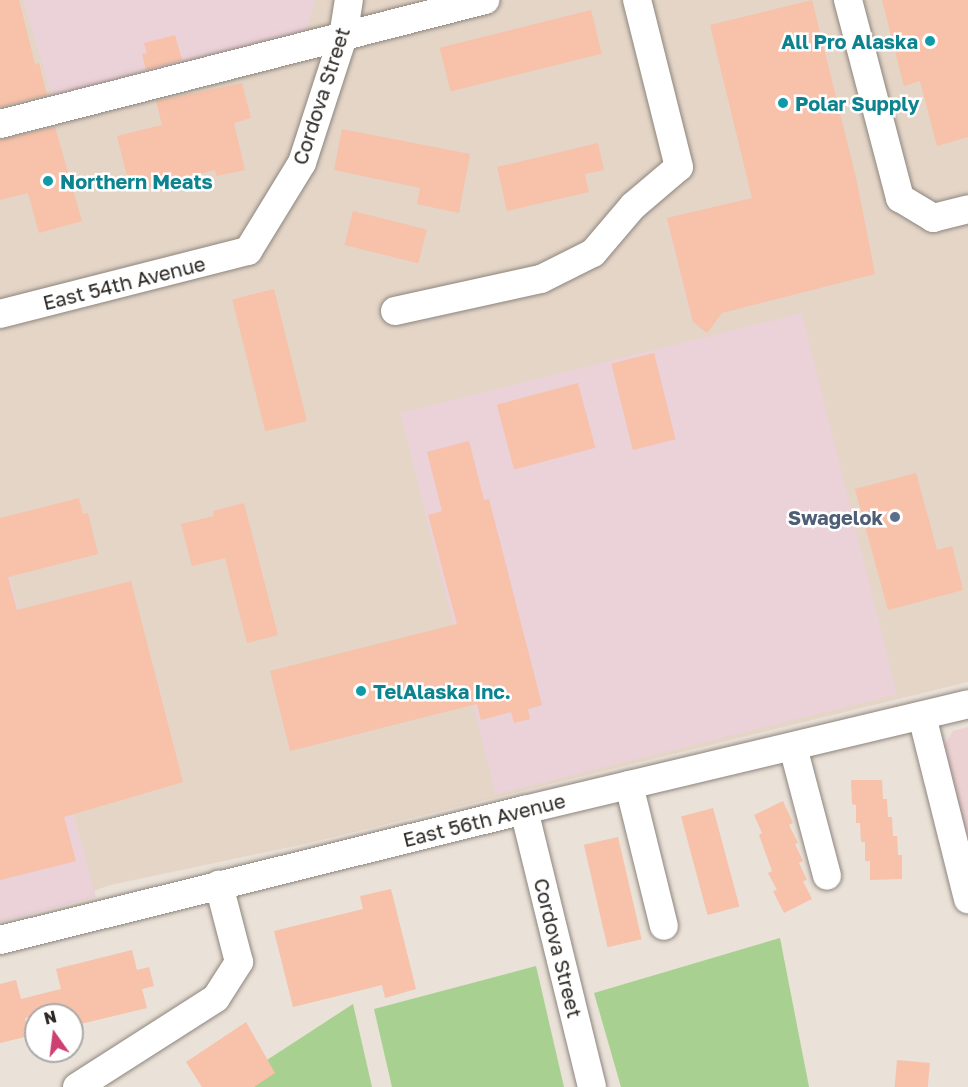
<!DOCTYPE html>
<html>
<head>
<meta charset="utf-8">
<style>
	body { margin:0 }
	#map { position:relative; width:968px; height:1087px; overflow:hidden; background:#eae1d8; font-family:"Golos Text",sans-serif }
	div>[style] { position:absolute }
	.built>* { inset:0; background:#e4d5c7 }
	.industrial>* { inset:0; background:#ebd1d8; transform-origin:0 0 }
	.education>* { inset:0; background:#ecd1d2 }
	.green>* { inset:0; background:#a8d090 }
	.building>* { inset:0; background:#f7c1aa; transform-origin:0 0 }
	.roads { filter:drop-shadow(0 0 2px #8d857d) drop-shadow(0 0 2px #8d857d) }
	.minor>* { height:28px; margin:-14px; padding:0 14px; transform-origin:14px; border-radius:14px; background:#fff }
	.dots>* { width:16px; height:16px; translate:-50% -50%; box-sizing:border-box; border:3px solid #fff; border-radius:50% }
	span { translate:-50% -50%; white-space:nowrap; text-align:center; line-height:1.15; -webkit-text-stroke:5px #fff; paint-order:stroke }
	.culture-label { font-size:20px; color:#0d838f; font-weight:700 }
	.right { translate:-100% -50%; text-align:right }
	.left { translate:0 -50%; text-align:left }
	.street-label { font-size:20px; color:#2c2926 }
	.service-label { font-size:20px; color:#4e5e75; font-weight:700 }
	.north { position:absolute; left:24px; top:1003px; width:60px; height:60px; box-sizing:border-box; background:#fff; border:2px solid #aba9a8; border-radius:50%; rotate:346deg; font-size:16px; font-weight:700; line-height:24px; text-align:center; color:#2c2926 }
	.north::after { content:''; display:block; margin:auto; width:21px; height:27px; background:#cd4172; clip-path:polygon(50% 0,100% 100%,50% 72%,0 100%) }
</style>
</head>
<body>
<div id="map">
	<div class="built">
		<div style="clip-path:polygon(0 0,968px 0,968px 682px,309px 843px,110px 885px,60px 903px,0 920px)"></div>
	</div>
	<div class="industrial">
		<div style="clip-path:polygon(23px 0,315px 0,299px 57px,57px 113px)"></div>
		<div style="left:802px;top:313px;width:393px;height:414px;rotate:76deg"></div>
		<div style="clip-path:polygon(0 539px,96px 897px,0 922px)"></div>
	</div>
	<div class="education">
		<div style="clip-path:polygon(968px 727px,968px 853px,942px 749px,953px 731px)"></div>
	</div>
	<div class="green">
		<div style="clip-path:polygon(780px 938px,809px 1087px,621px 1087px,594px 993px)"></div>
		<div style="clip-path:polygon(536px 966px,564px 1087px,392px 1087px,374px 1009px)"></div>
		<div style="clip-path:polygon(353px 1004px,372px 1087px,254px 1087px,267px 1060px)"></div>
	</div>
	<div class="building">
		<div style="clip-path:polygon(0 0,19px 0,35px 64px,39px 63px,47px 95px,0 107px)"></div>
		<div style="clip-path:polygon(812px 0,857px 182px,875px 274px,722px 313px,707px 333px,693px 322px,667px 218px,752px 198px,710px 25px)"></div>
		<div style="clip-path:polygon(882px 0,968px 0,968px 137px,937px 146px,920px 81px,904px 86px)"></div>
		<div style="left:591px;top:10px;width:45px;height:156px;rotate:76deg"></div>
		<div style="clip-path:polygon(175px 35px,182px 60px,146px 70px,142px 54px,147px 53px,144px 43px)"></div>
		<div style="clip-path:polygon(242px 83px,251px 118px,234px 123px,245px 170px,216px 176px,215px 170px,131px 192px,117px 136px,162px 125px,156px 101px)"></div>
		<div style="clip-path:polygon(55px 127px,82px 221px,39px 233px,28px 193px,0 200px,0 140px)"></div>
		<div style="clip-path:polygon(342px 129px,470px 154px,459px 213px,417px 204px,420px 188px,334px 170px)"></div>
		<div style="clip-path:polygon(598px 143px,604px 170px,585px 174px,589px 192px,507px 211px,497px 167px)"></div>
		<div style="left:353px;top:211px;width:76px;height:35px;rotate:14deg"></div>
		<div style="left:274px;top:289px;width:136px;height:43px;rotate:76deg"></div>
		<div style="left:654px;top:353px;width:89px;height:44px;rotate:76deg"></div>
		<div style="left:578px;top:383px;width:67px;height:84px;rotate:75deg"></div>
		<div style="clip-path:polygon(469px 441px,484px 500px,489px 499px,542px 705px,528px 709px,530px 719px,514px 723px,511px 712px,481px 720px,477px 704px,290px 751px,270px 671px,457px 624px,428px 515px,442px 511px,427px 452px)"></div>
		<div style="clip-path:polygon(916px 473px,937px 550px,952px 546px,963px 590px,888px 610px,855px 489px)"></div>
		<div style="clip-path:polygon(79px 498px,83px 514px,88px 513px,98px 554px,8px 577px,17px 610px,131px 581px,183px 782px,64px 817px,76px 861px,0 880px,0 518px)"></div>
		<div style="clip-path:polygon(244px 503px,278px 635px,247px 643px,225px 558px,192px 566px,181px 524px,214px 516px,213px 511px)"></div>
		<div style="clip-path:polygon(851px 780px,882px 780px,883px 799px,887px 799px,888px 817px,892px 817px,893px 836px,897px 836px,898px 855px,902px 855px,902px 879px,870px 880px,870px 861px,865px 861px,865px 842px,861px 842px,860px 823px,856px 823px,856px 805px,852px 804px)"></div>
		<div style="clip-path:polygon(783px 801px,793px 823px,789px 825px,798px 843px,795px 844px,803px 861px,799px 863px,807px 880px,803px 881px,812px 899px,784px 913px,773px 891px,777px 890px,768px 873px,772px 871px,759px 835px,762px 833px,754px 815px)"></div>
		<div style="left:713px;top:808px;width:102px;height:33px;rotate:75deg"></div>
		<div style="left:618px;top:837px;width:105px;height:35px;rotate:77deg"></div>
		<div style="clip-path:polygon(391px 889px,416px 989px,385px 998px,382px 985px,293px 1007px,274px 931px,363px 909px,360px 896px)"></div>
		<div style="clip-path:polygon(132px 950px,137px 970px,149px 967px,154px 986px,142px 989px,147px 1008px,72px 1026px,72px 1015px,67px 1015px,66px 1008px,25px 1018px,29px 1036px,0 1043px,0 984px,16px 980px,21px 999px,61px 989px,56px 969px)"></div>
		<div style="clip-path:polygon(246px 1022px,275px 1073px,254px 1087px,202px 1087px,186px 1062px)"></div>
		<div style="left:897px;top:1060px;width:33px;height:27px;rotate:5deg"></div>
	</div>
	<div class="roads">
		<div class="minor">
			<div style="left:848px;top:0;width:205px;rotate:75.3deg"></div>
			<div style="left:900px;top:198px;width:39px;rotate:31deg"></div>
			<div style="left:933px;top:218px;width:36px;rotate:-14deg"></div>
			<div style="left:0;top:124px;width:501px;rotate:-14.34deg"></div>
			<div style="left:395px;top:311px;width:149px;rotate:-12.4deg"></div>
			<div style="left:541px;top:279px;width:58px;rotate:-26.6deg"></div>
			<div style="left:593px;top:253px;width:62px;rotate:-49.6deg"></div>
			<div style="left:633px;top:206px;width:60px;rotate:-40.3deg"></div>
			<div style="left:679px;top:167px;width:172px;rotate:-104.1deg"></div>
			<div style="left:0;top:314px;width:256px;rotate:-14.3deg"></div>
			<div style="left:248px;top:251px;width:103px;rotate:-58.5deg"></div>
			<div style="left:302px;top:163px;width:133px;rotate:-72deg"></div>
			<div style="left:343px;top:37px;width:37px;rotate:-81deg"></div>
			<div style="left:922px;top:716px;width:189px;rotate:75.9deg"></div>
			<div style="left:793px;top:747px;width:133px;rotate:75.2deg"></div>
			<div style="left:629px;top:785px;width:145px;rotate:76.1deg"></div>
			<div style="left:524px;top:810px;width:285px;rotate:76.2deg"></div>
			<div style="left:0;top:940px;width:540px;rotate:-13.93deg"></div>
			<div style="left:524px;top:810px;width:456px;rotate:-13.4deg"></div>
			<div style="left:77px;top:1087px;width:165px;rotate:-32.6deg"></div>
			<div style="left:216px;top:998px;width:43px;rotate:-57.4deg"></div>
			<div style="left:239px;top:962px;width:80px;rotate:-104.6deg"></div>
		</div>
	</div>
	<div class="dots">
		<div style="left:930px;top:41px;background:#0f9aa8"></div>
		<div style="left:783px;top:103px;background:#0f9aa8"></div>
		<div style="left:48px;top:181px;background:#0f9aa8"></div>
		<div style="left:895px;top:517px;background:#5c6f8a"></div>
		<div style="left:361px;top:691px;background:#0f9aa8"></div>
	</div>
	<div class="culture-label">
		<span class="right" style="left:918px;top:41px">All Pro Alaska</span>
		<span class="left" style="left:795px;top:103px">Polar Supply</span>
		<span class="left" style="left:60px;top:181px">Northern Meats</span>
		<span class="left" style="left:373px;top:691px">TelAlaska Inc.</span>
	</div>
	<div class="street-label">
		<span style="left:321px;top:96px;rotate:-72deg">Cordova Street</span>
		<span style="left:124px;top:283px;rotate:-14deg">East 54th Avenue</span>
		<span style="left:484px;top:820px;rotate:-14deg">East 56th Avenue</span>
		<span style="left:558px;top:948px;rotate:76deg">Cordova Street</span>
	</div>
	<div class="service-label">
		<span class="right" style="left:883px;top:517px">Swagelok</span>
	</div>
	<div class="north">N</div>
</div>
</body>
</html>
